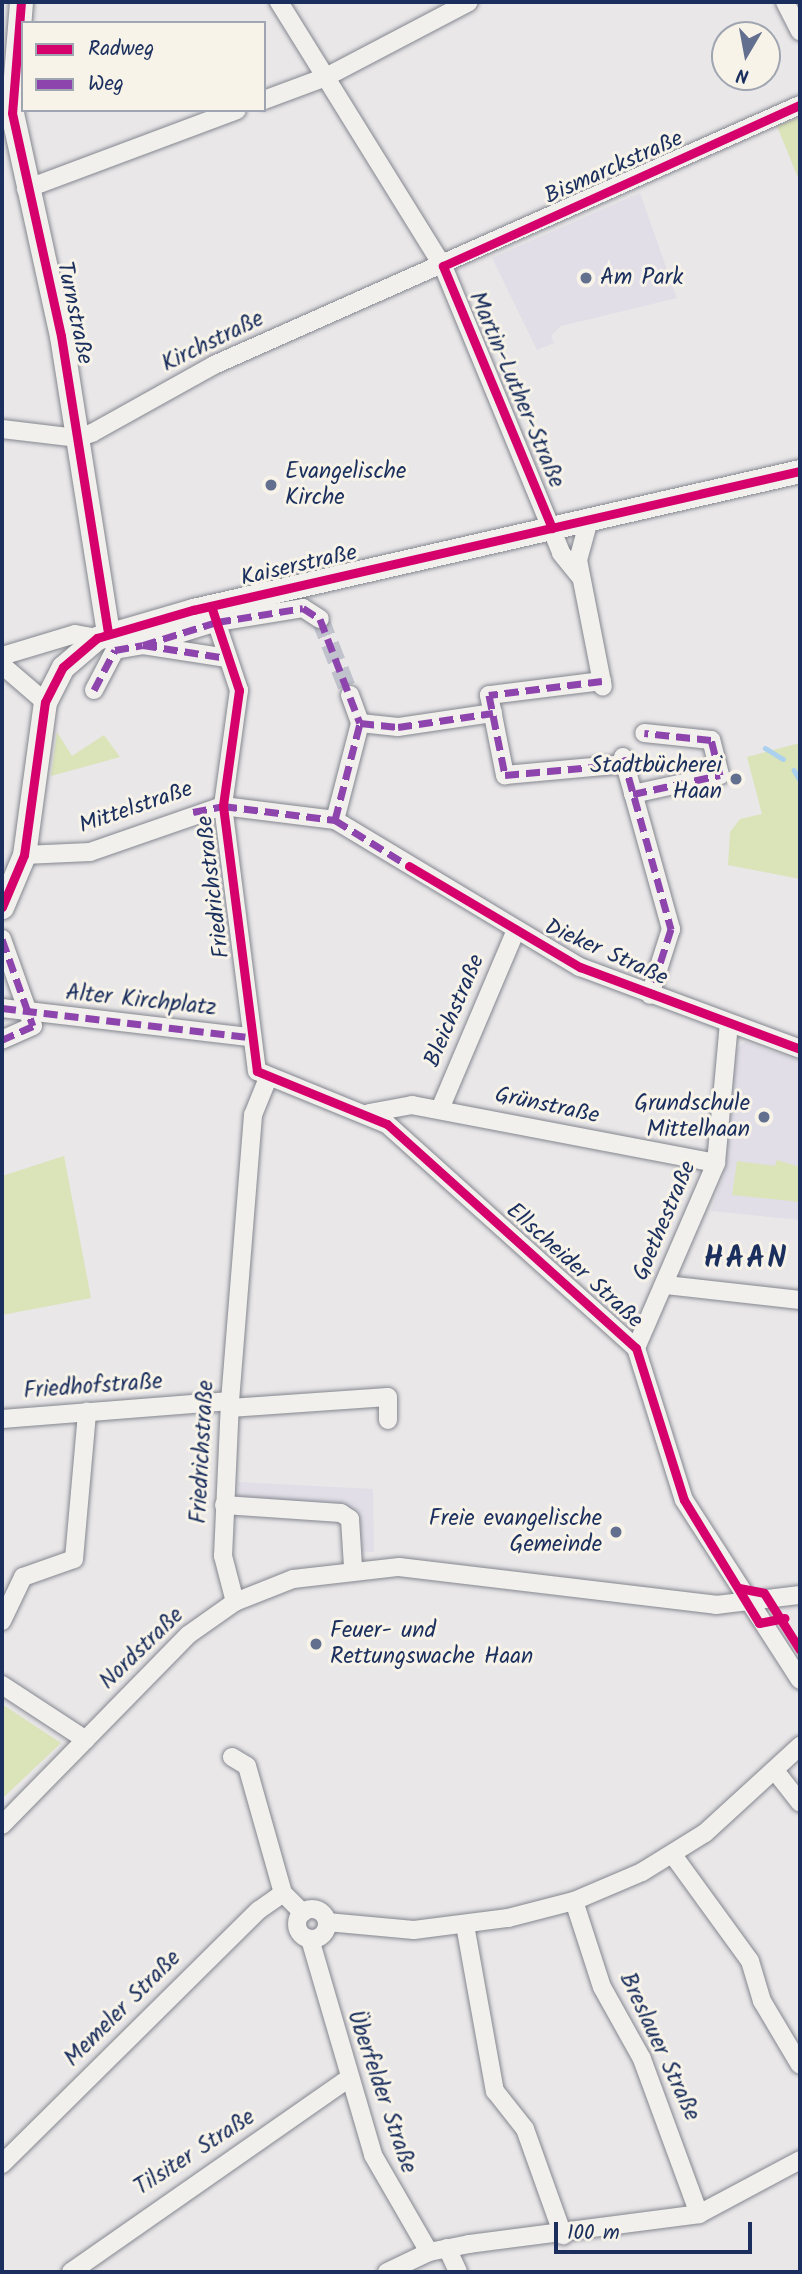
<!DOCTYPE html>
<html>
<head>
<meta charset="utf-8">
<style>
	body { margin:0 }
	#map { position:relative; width:802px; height:2274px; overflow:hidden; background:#e9e7e8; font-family:Kalam,sans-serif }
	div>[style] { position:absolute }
	.built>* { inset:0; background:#e1dee7 }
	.green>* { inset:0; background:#dbe3b9 }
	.stream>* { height:4.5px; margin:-2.25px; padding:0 2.25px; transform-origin:2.25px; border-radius:2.25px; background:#abd1ee }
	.minor-tunnel>* { height:18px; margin-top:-9px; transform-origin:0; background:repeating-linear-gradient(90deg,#c0c2cc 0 18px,transparent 0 27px) }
	.roads { filter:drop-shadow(0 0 2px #848790) drop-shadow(0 0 2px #848790) }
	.minor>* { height:18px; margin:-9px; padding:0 9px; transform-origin:9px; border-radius:9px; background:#f1f0ec }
	.minor>.ring { margin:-9px; padding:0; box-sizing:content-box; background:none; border:18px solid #f1f0ec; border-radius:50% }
	.major>* { height:23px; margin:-11.5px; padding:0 11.5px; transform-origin:11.5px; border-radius:11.5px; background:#f1f0ec }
	.quiet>* { height:7px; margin-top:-3.5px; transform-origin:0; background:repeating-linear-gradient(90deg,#8e44ad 0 14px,transparent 0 21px) }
	.cycleway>* { height:9px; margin:-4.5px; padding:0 4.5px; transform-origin:4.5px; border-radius:4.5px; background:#d6006c }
	.dots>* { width:19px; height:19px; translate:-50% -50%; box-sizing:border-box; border:4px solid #f7f3e8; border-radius:50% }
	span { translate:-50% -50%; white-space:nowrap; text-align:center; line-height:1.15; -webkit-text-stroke:6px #f7f3e8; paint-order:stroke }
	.street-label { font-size:23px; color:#1b2f5e }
	.poi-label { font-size:23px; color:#1b2f5e }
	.left { translate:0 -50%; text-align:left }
	.right { translate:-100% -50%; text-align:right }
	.district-label { font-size:30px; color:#1b2f5e; font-weight:700; letter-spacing:2px }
	.frame { position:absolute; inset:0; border:4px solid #1b2f5e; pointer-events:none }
	.legend { position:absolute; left:21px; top:21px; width:245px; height:91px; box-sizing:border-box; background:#f7f3e8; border:2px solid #9fa5b1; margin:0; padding:9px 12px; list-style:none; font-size:21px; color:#1b2f5e }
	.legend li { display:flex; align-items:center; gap:14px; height:35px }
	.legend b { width:35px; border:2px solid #9fa5b1 }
	.north { position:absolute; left:711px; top:21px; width:70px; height:70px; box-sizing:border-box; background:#f7f3e8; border:2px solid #9fa5b1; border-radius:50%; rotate:190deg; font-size:19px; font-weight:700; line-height:28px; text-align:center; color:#1b2f5e }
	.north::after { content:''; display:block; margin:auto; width:24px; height:32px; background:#636f8e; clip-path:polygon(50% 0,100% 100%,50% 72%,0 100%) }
	.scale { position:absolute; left:554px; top:2222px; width:198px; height:32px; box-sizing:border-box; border:4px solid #1b2f5e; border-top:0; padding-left:9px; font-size:21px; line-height:24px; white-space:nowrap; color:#1b2f5e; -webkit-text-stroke:5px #f7f3e8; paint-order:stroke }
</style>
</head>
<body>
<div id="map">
	<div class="built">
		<div style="clip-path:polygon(640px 193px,677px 298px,561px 326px,551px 336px,554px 343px,537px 350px,492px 258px)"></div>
		<div style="clip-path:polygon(745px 1042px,800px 1061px,800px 1220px,711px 1211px,724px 1174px,733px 1052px)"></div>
		<div style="clip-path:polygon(238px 1482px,373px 1489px,374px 1552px,357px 1551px,346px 1509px,238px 1500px)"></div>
	</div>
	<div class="green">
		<div style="clip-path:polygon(800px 117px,800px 183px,777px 126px)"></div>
		<div style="clip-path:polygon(57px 732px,72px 756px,104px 735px,120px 757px,51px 776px)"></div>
		<div style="clip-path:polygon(800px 743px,800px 879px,728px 865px,730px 832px,740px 819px,762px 814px,747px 757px)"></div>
		<div style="clip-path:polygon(64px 1156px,91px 1298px,2px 1315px,2px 1176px)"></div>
		<div style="clip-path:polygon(777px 1160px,800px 1167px,800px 1202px,732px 1195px,737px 1161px,775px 1166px)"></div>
		<div style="clip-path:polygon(2px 1704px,61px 1743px,2px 1799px)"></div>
	</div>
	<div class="stream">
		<div style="left:765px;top:748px;width:21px;rotate:31deg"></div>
		<div style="left:794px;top:770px;width:12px;rotate:59deg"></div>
	</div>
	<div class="minor-tunnel">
		<div style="left:320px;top:619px;width:82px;rotate:68.5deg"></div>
	</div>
	<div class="roads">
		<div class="minor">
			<div style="left:279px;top:2px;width:311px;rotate:58.2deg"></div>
			<div style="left:443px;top:266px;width:310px;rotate:67.6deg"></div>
			<div style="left:561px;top:553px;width:32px;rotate:51deg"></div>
			<div style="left:785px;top:2px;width:33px;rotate:63deg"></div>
			<div style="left:264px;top:100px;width:66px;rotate:-20.4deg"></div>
			<div style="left:326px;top:77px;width:161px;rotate:-27.7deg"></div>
			<div style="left:26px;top:189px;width:225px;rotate:-20.5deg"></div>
			<div style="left:2px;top:429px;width:77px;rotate:6.8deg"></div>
			<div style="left:78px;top:438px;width:15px;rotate:-20deg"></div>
			<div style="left:92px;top:433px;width:140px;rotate:-29.1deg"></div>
			<div style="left:214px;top:365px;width:641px;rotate:-23.93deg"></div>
			<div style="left:589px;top:520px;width:41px;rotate:105.4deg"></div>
			<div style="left:578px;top:560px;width:129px;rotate:78.9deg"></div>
			<div style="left:211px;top:606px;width:89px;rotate:71.6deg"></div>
			<div style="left:239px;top:690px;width:117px;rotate:97.9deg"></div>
			<div style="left:223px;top:806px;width:267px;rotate:82.7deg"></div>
			<div style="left:257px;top:1071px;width:140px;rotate:22.2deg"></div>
			<div style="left:387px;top:1124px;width:335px;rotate:42deg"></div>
			<div style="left:636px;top:1348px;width:159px;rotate:72.5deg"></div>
			<div style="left:684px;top:1500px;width:214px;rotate:57.2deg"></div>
			<div style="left:143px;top:645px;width:77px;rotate:-17.3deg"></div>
			<div style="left:217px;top:622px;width:87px;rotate:-9.2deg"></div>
			<div style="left:303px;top:608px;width:20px;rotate:33deg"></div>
			<div style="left:2px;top:656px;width:76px;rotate:-16.8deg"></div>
			<div style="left:75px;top:634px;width:22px;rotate:10deg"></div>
			<div style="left:2px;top:665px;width:57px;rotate:40.7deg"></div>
			<div style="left:602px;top:681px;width:114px;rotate:172.9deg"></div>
			<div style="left:489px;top:695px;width:82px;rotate:78.7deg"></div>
			<div style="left:505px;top:775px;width:121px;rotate:-5.2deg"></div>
			<div style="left:94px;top:690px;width:45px;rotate:-62.3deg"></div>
			<div style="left:115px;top:650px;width:28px;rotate:-10deg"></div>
			<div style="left:143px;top:645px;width:85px;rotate:8.8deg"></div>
			<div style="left:350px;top:695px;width:30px;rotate:70deg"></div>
			<div style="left:623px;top:757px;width:179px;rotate:74.4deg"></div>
			<div style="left:671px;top:929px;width:69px;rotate:107.7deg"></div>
			<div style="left:633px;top:794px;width:89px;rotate:-12.3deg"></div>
			<div style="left:720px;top:775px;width:36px;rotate:-104deg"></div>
			<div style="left:711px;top:740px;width:67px;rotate:-174deg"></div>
			<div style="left:335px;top:820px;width:100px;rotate:-75.5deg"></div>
			<div style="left:360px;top:723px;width:38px;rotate:6deg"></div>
			<div style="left:398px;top:727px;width:96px;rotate:-8.4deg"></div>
			<div style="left:24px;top:855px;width:66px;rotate:-2.6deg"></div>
			<div style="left:90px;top:852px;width:141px;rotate:-19.1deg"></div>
			<div style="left:223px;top:806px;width:113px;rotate:7.1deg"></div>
			<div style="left:335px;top:820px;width:286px;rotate:31deg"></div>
			<div style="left:580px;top:967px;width:235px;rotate:20.4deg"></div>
			<div style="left:2px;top:939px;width:92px;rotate:70.4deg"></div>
			<div style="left:33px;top:1026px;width:34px;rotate:156deg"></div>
			<div style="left:2px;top:1008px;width:250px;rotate:6.7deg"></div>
			<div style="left:440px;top:1109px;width:192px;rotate:-67deg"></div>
			<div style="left:369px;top:1113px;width:44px;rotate:-10.5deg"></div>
			<div style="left:412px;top:1105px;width:309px;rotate:10.8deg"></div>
			<div style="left:666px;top:1285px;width:135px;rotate:6.4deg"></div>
			<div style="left:636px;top:1348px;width:202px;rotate:-66.6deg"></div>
			<div style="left:716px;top:1163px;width:140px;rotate:-84.7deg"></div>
			<div style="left:230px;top:1408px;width:158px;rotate:-4deg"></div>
			<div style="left:388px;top:1397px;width:23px;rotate:90deg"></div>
			<div style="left:2px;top:1419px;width:229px;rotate:-4.5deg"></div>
			<div style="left:224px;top:1505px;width:117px;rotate:3.9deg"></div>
			<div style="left:341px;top:1513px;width:11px;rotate:34deg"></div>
			<div style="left:350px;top:1519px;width:48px;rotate:86.4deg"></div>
			<div style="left:235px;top:1602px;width:48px;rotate:-104.6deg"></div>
			<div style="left:223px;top:1556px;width:155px;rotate:-87.4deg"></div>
			<div style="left:230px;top:1401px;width:287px;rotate:-85.4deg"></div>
			<div style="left:253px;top:1115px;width:38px;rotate:-68deg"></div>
			<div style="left:2px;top:1621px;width:49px;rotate:-64.5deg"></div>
			<div style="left:23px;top:1577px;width:54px;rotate:-19.4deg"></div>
			<div style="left:74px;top:1559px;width:148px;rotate:-84.9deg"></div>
			<div style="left:2px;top:1685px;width:100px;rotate:33.2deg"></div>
			<div style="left:232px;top:1757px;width:17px;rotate:31deg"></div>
			<div style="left:247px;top:1766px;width:132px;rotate:74.2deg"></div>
			<div style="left:283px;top:1893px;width:28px;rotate:45deg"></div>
			<div style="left:776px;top:1772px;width:39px;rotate:52deg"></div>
			<div style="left:2px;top:1825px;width:266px;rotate:-45.6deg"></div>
			<div style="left:188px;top:1635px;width:57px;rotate:-35.1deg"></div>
			<div style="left:235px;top:1602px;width:62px;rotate:-21.6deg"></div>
			<div style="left:293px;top:1579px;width:107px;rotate:-6.5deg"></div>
			<div style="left:399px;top:1567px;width:319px;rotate:6.8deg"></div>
			<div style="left:716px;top:1605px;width:85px;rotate:-6.8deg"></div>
			<div style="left:673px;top:1855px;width:131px;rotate:54deg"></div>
			<div style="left:750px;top:1961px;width:42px;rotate:73.3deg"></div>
			<div style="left:762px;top:2001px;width:74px;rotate:59.3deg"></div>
			<div style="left:574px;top:1901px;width:90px;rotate:72deg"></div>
			<div style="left:602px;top:1987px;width:82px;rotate:60.9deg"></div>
			<div style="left:642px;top:2059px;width:165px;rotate:69.8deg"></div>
			<div class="ring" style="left:297px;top:1909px;width:12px;height:12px"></div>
			<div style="left:327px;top:1922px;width:87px;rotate:5.3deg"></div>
			<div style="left:414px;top:1930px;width:95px;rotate:-7.3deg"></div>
			<div style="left:508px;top:1918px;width:68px;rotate:-14.4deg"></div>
			<div style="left:574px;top:1901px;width:74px;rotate:-23.1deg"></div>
			<div style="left:642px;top:1872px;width:74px;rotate:-31.8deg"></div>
			<div style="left:705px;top:1833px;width:129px;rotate:-42.5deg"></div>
			<div style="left:465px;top:1925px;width:169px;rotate:79.8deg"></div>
			<div style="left:495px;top:2091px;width:48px;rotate:51.7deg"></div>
			<div style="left:525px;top:2129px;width:113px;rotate:70.3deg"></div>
			<div style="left:310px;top:1939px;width:225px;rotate:73.7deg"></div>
			<div style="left:373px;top:2155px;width:112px;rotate:60deg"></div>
			<div style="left:2px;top:2164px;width:361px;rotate:-44.7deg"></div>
			<div style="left:259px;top:1910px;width:29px;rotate:-35deg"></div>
			<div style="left:447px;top:2248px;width:26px;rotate:65deg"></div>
			<div style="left:71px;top:2272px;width:339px;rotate:-34.9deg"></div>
			<div style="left:387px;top:2272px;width:47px;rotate:-25.5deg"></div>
			<div style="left:429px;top:2252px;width:41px;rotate:-11.3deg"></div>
			<div style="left:469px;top:2244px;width:232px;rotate:-7.4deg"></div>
			<div style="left:699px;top:2214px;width:115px;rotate:-28.1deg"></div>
		</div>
		<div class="major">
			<div style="left:21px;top:2px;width:111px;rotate:94.6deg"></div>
			<div style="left:12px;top:113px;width:228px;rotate:77.6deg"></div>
			<div style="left:61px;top:336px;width:301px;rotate:81deg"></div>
			<div style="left:2px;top:907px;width:56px;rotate:-67.1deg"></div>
			<div style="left:24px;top:855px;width:154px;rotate:-82.2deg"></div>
			<div style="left:45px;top:702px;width:39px;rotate:-63deg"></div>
			<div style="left:63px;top:667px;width:45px;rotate:-40.5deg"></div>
			<div style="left:97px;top:638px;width:100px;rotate:-16.3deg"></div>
			<div style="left:193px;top:610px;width:623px;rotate:-12.9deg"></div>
		</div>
	</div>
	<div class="quiet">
		<div style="left:143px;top:645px;width:77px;rotate:-17.3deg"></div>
		<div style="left:217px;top:622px;width:87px;rotate:-9.2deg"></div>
		<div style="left:303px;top:608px;width:20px;rotate:33deg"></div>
		<div style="left:320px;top:619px;width:111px;rotate:69deg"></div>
		<div style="left:602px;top:681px;width:114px;rotate:172.9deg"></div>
		<div style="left:489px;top:695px;width:82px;rotate:78.7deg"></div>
		<div style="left:505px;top:775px;width:121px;rotate:-5.2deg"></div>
		<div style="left:94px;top:690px;width:45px;rotate:-62.3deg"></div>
		<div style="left:115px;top:650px;width:28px;rotate:-10deg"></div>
		<div style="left:143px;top:645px;width:85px;rotate:8.8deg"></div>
		<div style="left:623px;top:757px;width:179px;rotate:74.4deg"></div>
		<div style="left:671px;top:929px;width:69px;rotate:107.7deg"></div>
		<div style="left:633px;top:794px;width:89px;rotate:-12.3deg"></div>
		<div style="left:720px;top:775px;width:36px;rotate:-104deg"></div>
		<div style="left:711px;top:740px;width:67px;rotate:-174deg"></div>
		<div style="left:193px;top:812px;width:31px;rotate:-11deg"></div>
		<div style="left:223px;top:806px;width:113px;rotate:7.1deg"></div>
		<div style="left:335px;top:820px;width:87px;rotate:31.9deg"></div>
		<div style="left:335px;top:820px;width:100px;rotate:-75.5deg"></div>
		<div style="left:360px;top:723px;width:38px;rotate:6deg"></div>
		<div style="left:398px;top:727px;width:96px;rotate:-8.4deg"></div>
		<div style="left:2px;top:939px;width:92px;rotate:70.4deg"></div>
		<div style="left:33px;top:1026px;width:34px;rotate:156deg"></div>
		<div style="left:2px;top:1008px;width:250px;rotate:6.7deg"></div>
	</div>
	<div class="cycleway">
		<div style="left:21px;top:2px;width:111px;rotate:94.6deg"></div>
		<div style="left:12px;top:113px;width:228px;rotate:77.6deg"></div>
		<div style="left:61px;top:336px;width:301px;rotate:81deg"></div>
		<div style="left:552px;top:528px;width:284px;rotate:-112.6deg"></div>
		<div style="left:443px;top:266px;width:392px;rotate:-24.3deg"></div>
		<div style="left:211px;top:606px;width:89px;rotate:71.6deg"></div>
		<div style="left:239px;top:690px;width:117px;rotate:97.9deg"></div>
		<div style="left:223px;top:806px;width:267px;rotate:82.7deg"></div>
		<div style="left:257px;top:1071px;width:140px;rotate:22.2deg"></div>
		<div style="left:387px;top:1124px;width:335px;rotate:42deg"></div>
		<div style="left:636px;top:1348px;width:159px;rotate:72.5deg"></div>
		<div style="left:684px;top:1500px;width:144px;rotate:58.6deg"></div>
		<div style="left:759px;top:1623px;width:26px;rotate:-11deg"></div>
		<div style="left:409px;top:866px;width:199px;rotate:30.6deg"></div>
		<div style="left:580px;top:967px;width:235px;rotate:20.4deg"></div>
		<div style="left:2px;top:907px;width:56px;rotate:-67.1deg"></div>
		<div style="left:24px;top:855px;width:154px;rotate:-82.2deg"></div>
		<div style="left:45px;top:702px;width:39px;rotate:-63deg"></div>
		<div style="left:63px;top:667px;width:45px;rotate:-40.5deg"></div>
		<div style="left:97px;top:638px;width:100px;rotate:-16.3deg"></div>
		<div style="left:193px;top:610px;width:623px;rotate:-12.9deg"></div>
		<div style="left:739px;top:1588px;width:25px;rotate:11deg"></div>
		<div style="left:764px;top:1593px;width:67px;rotate:57.7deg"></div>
	</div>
	<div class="dots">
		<div style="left:586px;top:278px;background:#636f8e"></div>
		<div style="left:271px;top:485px;background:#636f8e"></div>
		<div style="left:736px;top:779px;background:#636f8e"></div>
		<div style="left:764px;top:1117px;background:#636f8e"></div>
		<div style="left:616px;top:1532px;background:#636f8e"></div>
		<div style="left:316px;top:1644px;background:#636f8e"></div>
	</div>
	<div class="street-label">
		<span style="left:614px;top:168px;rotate:-24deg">Bismarckstraße</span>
		<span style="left:74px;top:313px;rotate:78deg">Turnstraße</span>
		<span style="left:213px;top:342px;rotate:-26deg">Kirchstraße</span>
		<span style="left:516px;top:390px;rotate:67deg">Martin-Luther-Straße</span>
		<span style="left:299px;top:566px;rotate:-13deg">Kaiserstraße</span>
		<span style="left:136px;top:808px;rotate:-19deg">Mittelstraße</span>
		<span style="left:214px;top:887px;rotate:-97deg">Friedrichstraße</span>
		<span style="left:606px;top:953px;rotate:24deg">Dieker Straße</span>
		<span style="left:141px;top:1001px;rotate:6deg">Alter Kirchplatz</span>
		<span style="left:455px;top:1011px;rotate:-67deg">Bleichstraße</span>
		<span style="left:547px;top:1106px;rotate:12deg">Grünstraße</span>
		<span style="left:665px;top:1221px;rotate:-67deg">Goethestraße</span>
		<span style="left:574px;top:1266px;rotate:42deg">Ellscheider Straße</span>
		<span style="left:93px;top:1387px;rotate:-4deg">Friedhofstraße</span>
		<span style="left:203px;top:1452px;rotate:-87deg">Friedrichstraße</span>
		<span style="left:142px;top:1649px;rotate:-44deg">Nordstraße</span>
		<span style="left:123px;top:2009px;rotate:-45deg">Memeler Straße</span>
		<span style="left:659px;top:2047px;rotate:65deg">Breslauer Straße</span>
		<span style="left:381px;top:2092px;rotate:71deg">Überfelder Straße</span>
		<span style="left:195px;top:2153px;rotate:-33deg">Tilsiter Straße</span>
	</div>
	<div class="poi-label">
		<span class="left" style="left:600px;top:278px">Am Park</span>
		<span class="left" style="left:285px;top:485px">Evangelische<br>Kirche</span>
		<span class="right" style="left:722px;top:779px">Stadtbücherei<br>Haan</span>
		<span class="right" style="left:750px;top:1117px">Grundschule<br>Mittelhaan</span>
		<span class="right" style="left:602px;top:1532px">Freie evangelische<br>Gemeinde</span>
		<span class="left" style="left:330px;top:1644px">Feuer- und<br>Rettungswache Haan</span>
	</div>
	<div class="district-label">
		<span style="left:746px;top:1259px">HAAN</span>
	</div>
	<div class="frame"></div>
	<ul class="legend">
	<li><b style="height:9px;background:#d6006c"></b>Radweg</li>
	<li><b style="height:9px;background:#8e44ad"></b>Weg</li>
	</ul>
	<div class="north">N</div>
	<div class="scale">100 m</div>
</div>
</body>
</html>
